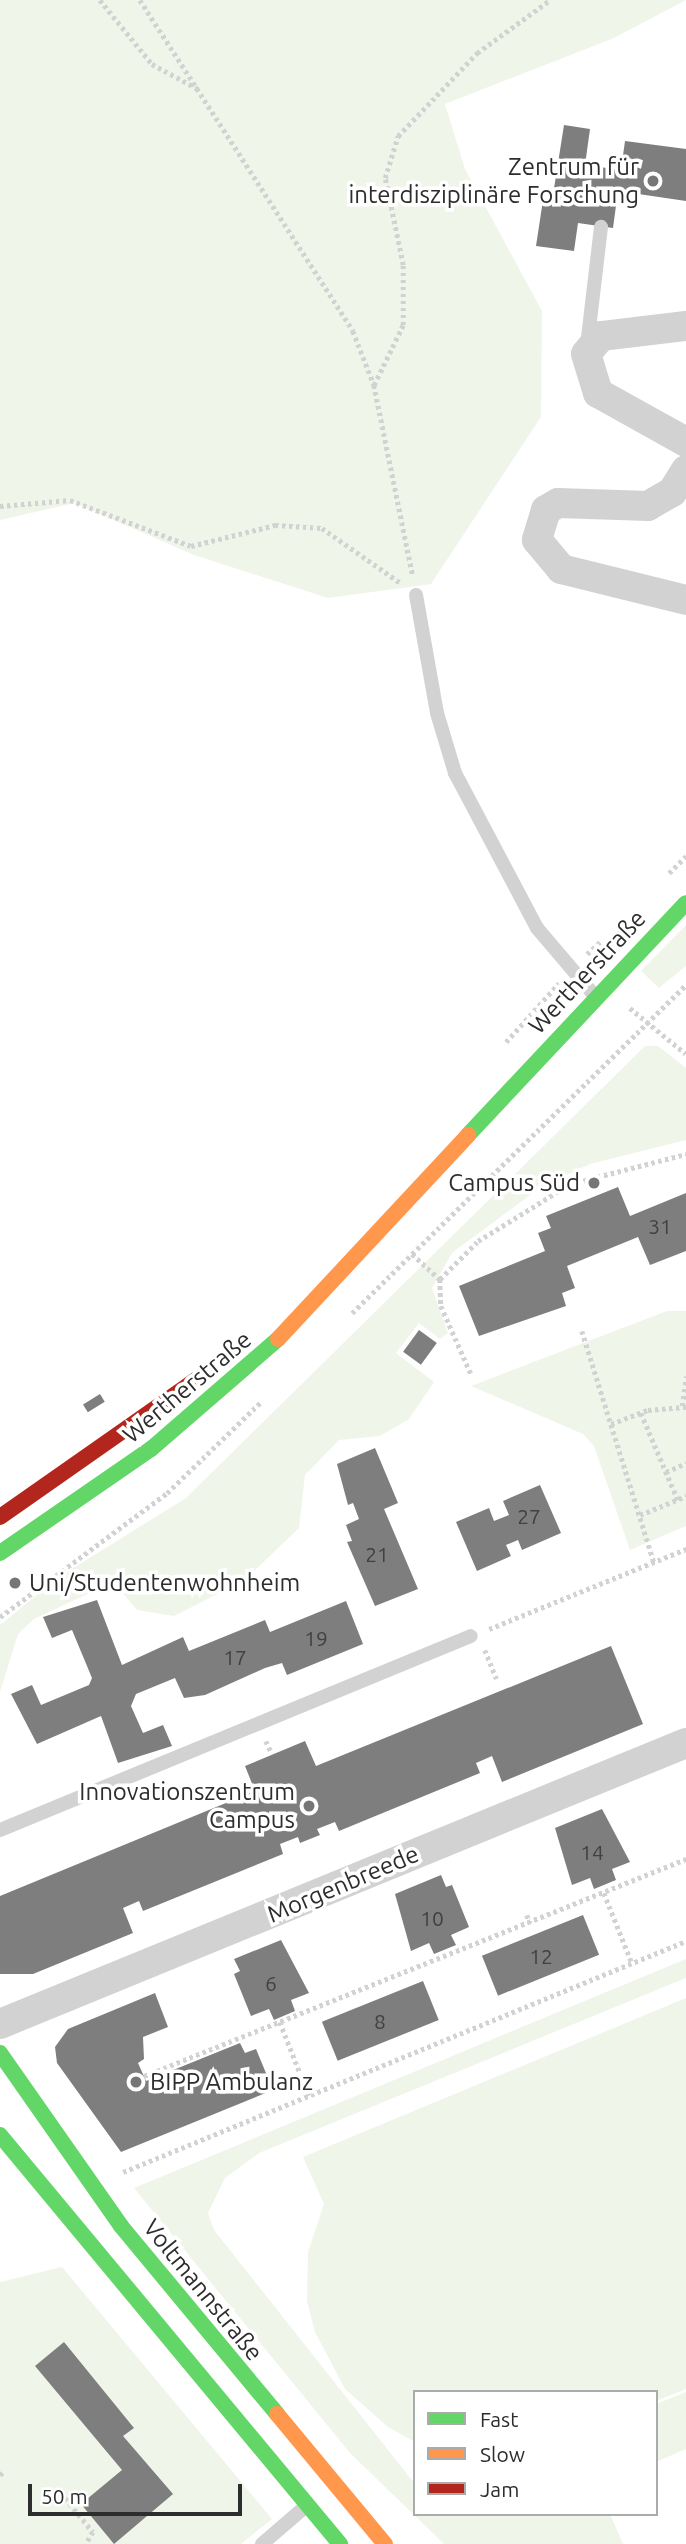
<!DOCTYPE html>
<html>
<head>
<meta charset="utf-8">
<style>
	body { margin:0 }
	#map { position:relative; width:686px; height:2544px; overflow:hidden; background:#fff; font-family:Ubuntu,sans-serif }
	div>[style] { position:absolute }
	.green>* { inset:0; background:#f0f5ea }
	.building>* { inset:0; background:#7e7e7e; transform-origin:0 0 }
	.path>* { height:4.5px; margin-top:-2.25px; transform-origin:0; background:repeating-linear-gradient(90deg,#d2d2d2 0 3.5px,transparent 0 7px) }
	.lane>* { height:14px; margin:-7px; padding:0 7px; transform-origin:7px; border-radius:7px; background:#d2d2d2 }
	.street>* { height:30px; margin:-15px; padding:0 15px; transform-origin:15px; border-radius:15px; background:#d2d2d2 }
	.fast>* { height:16px; margin:-8px; padding:0 8px; transform-origin:8px; border-radius:8px; background:#63d668 }
	.slow>* { height:16px; margin:-8px; padding:0 8px; transform-origin:8px; border-radius:8px; background:#ff974d }
	.jam>* { height:16px; margin:-8px; padding:0 8px; transform-origin:8px; border-radius:8px; background:#b3261e }
	.dots>* { width:19px; height:19px; translate:-50% -50%; box-sizing:border-box; border:4px solid #fff; border-radius:50% }
	span { translate:-50% -50%; white-space:nowrap; text-align:center; line-height:1.15; -webkit-text-stroke:7px #fff; paint-order:stroke }
	.number-label { font-size:21px; color:#414141 }
	.number-label span { -webkit-text-stroke-width:0 }
	.poi-label { font-size:24px; color:#2d2d2d }
	.right { translate:-100% -50%; text-align:right }
	.left { translate:0 -50%; text-align:left }
	.street-label { font-size:24px; color:#2d2d2d }
	.legend { position:absolute; left:413px; top:2390px; width:245px; height:126px; box-sizing:border-box; background:#fff; border:2px solid #ababab; margin:0; padding:9px 12px; list-style:none; font-size:21px; color:#2d2d2d }
	.legend li { display:flex; align-items:center; gap:14px; height:35px }
	.legend b { width:35px; border:2px solid #ababab }
	.scale { position:absolute; left:28px; top:2484px; width:214px; height:32px; box-sizing:border-box; border:4px solid #2d2d2d; border-top:0; padding-left:9px; font-size:21px; line-height:24px; white-space:nowrap; color:#2d2d2d; -webkit-text-stroke:5px #fff; paint-order:stroke }
</style>
</head>
<body>
<div id="map">
	<div class="green">
		<div style="clip-path:polygon(0 0,686px 0,614px 38px,445px 104px,465px 169px,542px 311px,541px 417px,431px 584px,328px 598px,194px 555px,75px 503px,0 520px)"></div>
		<div style="clip-path:polygon(686px 925px,686px 966px,659px 988px,641px 971px)"></div>
		<div style="clip-path:polygon(645px 1046px,658px 1046px,686px 1068px,686px 1140px,590px 1164px,541px 1187px,452px 1253px,432px 1288px,448px 1333px,440px 1339px,419px 1323px,396px 1353px,434px 1382px,409px 1419px,380px 1436px,339px 1440px,305px 1475px,299px 1528px,245px 1580px,174px 1616px,137px 1610px,120px 1590px,96px 1590px,34px 1619px,18px 1634px,0 1692px,0 1625px,59px 1577px,186px 1498px)"></div>
		<div style="clip-path:polygon(667px 1311px,686px 1311px,686px 1526px,630px 1550px,594px 1446px,583px 1434px,471px 1386px)"></div>
		<div style="clip-path:polygon(686px 1959px,686px 1978px,259px 2153px,225px 2178px,208px 2213px,214px 2230px,415px 2484px,415px 2514px,610px 2514px,623px 2544px,444px 2544px,350px 2453px,134px 2188px)"></div>
		<div style="clip-path:polygon(686px 1998px,686px 2389px,656px 2401px,656px 2392px,415px 2392px,415px 2442px,388px 2427px,345px 2389px,315px 2332px,307px 2301px,308px 2252px,324px 2204px,303px 2157px)"></div>
		<div style="clip-path:polygon(62px 2267px,272px 2519px,241px 2544px,0 2544px,0 2282px)"></div>
		<div style="clip-path:polygon(686px 2392px,686px 2449px,656px 2462px,656px 2404px)"></div>
	</div>
	<div class="building">
		<div style="clip-path:polygon(564px 125px,590px 129px,585px 165px,621px 170px,625px 141px,686px 149px,686px 201px,618px 191px,613px 228px,578px 223px,574px 251px,536px 246px,543px 200px,552px 201px)"></div>
		<div style="clip-path:polygon(618px 1187px,630px 1216px,686px 1193px,686px 1251px,650px 1265px,638px 1237px,567px 1266px,575px 1288px,562px 1293px,566px 1306px,479px 1336px,459px 1286px,545px 1251px,538px 1233px,551px 1228px,546px 1216px)"></div>
		<div style="left:419px;top:1330px;width:22px;height:27px;rotate:36deg"></div>
		<div style="left:100px;top:1394px;width:9px;height:20px;rotate:58deg"></div>
		<div style="clip-path:polygon(375px 1448px,398px 1503px,384px 1509px,418px 1589px,375px 1606px,347px 1542px,352px 1541px,346px 1525px,359px 1519px,353px 1503px,348px 1505px,337px 1464px)"></div>
		<div style="clip-path:polygon(540px 1485px,561px 1533px,522px 1550px,518px 1540px,506px 1545px,511px 1556px,477px 1571px,456px 1522px,489px 1508px,494px 1521px,509px 1515px,503px 1501px)"></div>
		<div style="clip-path:polygon(97px 1600px,122px 1665px,183px 1637px,189px 1651px,265px 1620px,270px 1632px,346px 1601px,363px 1644px,287px 1675px,282px 1663px,265px 1668px,205px 1695px,184px 1698px,175px 1678px,136px 1694px,131px 1706px,143px 1733px,163px 1725px,172px 1746px,118px 1763px,101px 1716px,37px 1744px,11px 1694px,32px 1685px,41px 1705px,89px 1685px,92px 1678px,72px 1630px,52px 1638px,43px 1617px)"></div>
		<div style="clip-path:polygon(611px 1646px,643px 1724px,502px 1782px,492px 1756px,476px 1763px,480px 1773px,339px 1831px,335px 1822px,317px 1829px,320px 1835px,300px 1843px,298px 1837px,280px 1844px,283px 1854px,143px 1911px,139px 1901px,123px 1908px,133px 1933px,33px 1974px,0 1974px,0 1896px,255px 1791px,245px 1766px,305px 1741px,316px 1766px)"></div>
		<div style="clip-path:polygon(602px 1809px,630px 1862px,612px 1869px,616px 1880px,594px 1889px,590px 1878px,572px 1885px,555px 1828px)"></div>
		<div style="clip-path:polygon(441px 1875px,446px 1887px,452px 1885px,469px 1927px,451px 1935px,456px 1945px,434px 1954px,429px 1943px,411px 1951px,395px 1894px)"></div>
		<div style="left:583px;top:1915px;width:43px;height:109px;rotate:68deg"></div>
		<div style="clip-path:polygon(281px 1940px,309px 1993px,291px 2000px,295px 2011px,274px 2020px,269px 2009px,251px 2016px,234px 1974px,240px 1971px,234px 1959px)"></div>
		<div style="left:423px;top:1981px;width:42px;height:109px;rotate:68deg"></div>
		<div style="clip-path:polygon(155px 1993px,168px 2027px,143px 2037px,144px 2059px,138px 2063px,146px 2081px,240px 2043px,245px 2053px,256px 2049px,273px 2090px,121px 2152px,57px 2063px,55px 2047px,68px 2029px)"></div>
		<div style="clip-path:polygon(64px 2342px,134px 2428px,123px 2436px,173px 2494px,114px 2544px,81px 2504px,122px 2470px,35px 2366px)"></div>
	</div>
	<div class="path">
		<div style="left:100px;top:0;width:82px;rotate:50.9deg"></div>
		<div style="left:152px;top:64px;width:55px;rotate:28.4deg"></div>
		<div style="left:140px;top:0;width:394px;rotate:57.2deg"></div>
		<div style="left:353px;top:331px;width:58px;rotate:68.7deg"></div>
		<div style="left:374px;top:385px;width:196px;rotate:78.5deg"></div>
		<div style="left:374px;top:385px;width:67px;rotate:-64.2deg"></div>
		<div style="left:403px;top:325px;width:60px;rotate:-90deg"></div>
		<div style="left:403px;top:265px;width:89px;rotate:-101.7deg"></div>
		<div style="left:385px;top:178px;width:44px;rotate:-72.8deg"></div>
		<div style="left:398px;top:136px;width:115px;rotate:-46.4deg"></div>
		<div style="left:477px;top:53px;width:90px;rotate:-36deg"></div>
		<div style="left:0;top:506px;width:70px;rotate:-4.9deg"></div>
		<div style="left:70px;top:500px;width:129px;rotate:20.8deg"></div>
		<div style="left:191px;top:546px;width:87px;rotate:-14deg"></div>
		<div style="left:275px;top:525px;width:47px;rotate:3.7deg"></div>
		<div style="left:322px;top:528px;width:98px;rotate:35deg"></div>
		<div style="left:669px;top:873px;width:24px;rotate:-45deg"></div>
		<div style="left:587px;top:954px;width:19px;rotate:-43deg"></div>
		<div style="left:630px;top:1008px;width:72px;rotate:39.4deg"></div>
		<div style="left:506px;top:1042px;width:79px;rotate:-48.1deg"></div>
		<div style="left:412px;top:1254px;width:38px;rotate:42deg"></div>
		<div style="left:440px;top:1279px;width:27px;rotate:88deg"></div>
		<div style="left:441px;top:1306px;width:74px;rotate:66.2deg"></div>
		<div style="left:440px;top:1279px;width:54px;rotate:-45deg"></div>
		<div style="left:478px;top:1241px;width:108px;rotate:-31.8deg"></div>
		<div style="left:570px;top:1184px;width:120px;rotate:-14.5deg"></div>
		<div style="left:352px;top:1313px;width:468px;rotate:-44.5deg"></div>
		<div style="left:582px;top:1331px;width:242px;rotate:72.7deg"></div>
		<div style="left:682px;top:1406px;width:30px;rotate:-82deg"></div>
		<div style="left:641px;top:1413px;width:95px;rotate:67deg"></div>
		<div style="left:611px;top:1424px;width:40px;rotate:-21deg"></div>
		<div style="left:648px;top:1410px;width:38px;rotate:-5deg"></div>
		<div style="left:666px;top:1472px;width:22px;rotate:-24deg"></div>
		<div style="left:640px;top:1515px;width:50px;rotate:-22.4deg"></div>
		<div style="left:0;top:1617px;width:208px;rotate:-36.6deg"></div>
		<div style="left:167px;top:1493px;width:131px;rotate:-44.1deg"></div>
		<div style="left:489px;top:1629px;width:213px;rotate:-22.1deg"></div>
		<div style="left:485px;top:1650px;width:31px;rotate:68deg"></div>
		<div style="left:266px;top:1741px;width:14px;rotate:65deg"></div>
		<div style="left:604px;top:1893px;width:75px;rotate:68.2deg"></div>
		<div style="left:527px;top:1915px;width:9px;rotate:69deg"></div>
		<div style="left:280px;top:2022px;width:79px;rotate:68.6deg"></div>
		<div style="left:144px;top:2076px;width:584px;rotate:-21.82deg"></div>
		<div style="left:123px;top:2172px;width:609px;rotate:-22.31deg"></div>
		<div style="left:0;top:2475px;width:4px;rotate:-45deg"></div>
		<div style="left:65px;top:2498px;width:44px;rotate:50.5deg"></div>
		<div style="left:93px;top:2532px;width:14px;rotate:120deg"></div>
	</div>
	<div class="lane">
		<div style="left:587px;top:346px;width:120px;rotate:-83.3deg"></div>
		<div style="left:416px;top:595px;width:120px;rotate:79.9deg"></div>
		<div style="left:437px;top:713px;width:63px;rotate:73.3deg"></div>
		<div style="left:455px;top:773px;width:175px;rotate:62.1deg"></div>
		<div style="left:537px;top:928px;width:88px;rotate:49.6deg"></div>
		<div style="left:0;top:1830px;width:509px;rotate:-22.39deg"></div>
		<div style="left:262px;top:2544px;width:58px;rotate:-40.8deg"></div>
	</div>
	<div class="street">
		<div style="left:686px;top:326px;width:86px;rotate:173.3deg"></div>
		<div style="left:601px;top:336px;width:23px;rotate:130deg"></div>
		<div style="left:586px;top:354px;width:41px;rotate:72.9deg"></div>
		<div style="left:598px;top:393px;width:101px;rotate:29.1deg"></div>
		<div style="left:686px;top:470px;width:26px;rotate:122deg"></div>
		<div style="left:672px;top:492px;width:28px;rotate:150deg"></div>
		<div style="left:648px;top:506px;width:90px;rotate:-178.1deg"></div>
		<div style="left:558px;top:503px;width:14px;rotate:150deg"></div>
		<div style="left:546px;top:510px;width:31px;rotate:107deg"></div>
		<div style="left:537px;top:540px;width:38px;rotate:50deg"></div>
		<div style="left:561px;top:569px;width:129px;rotate:13.9deg"></div>
		<div style="left:0;top:2024px;width:741px;rotate:-22.28deg"></div>
	</div>
	<div class="fast">
		<div style="left:468px;top:1135px;width:318px;rotate:-46.8deg"></div>
		<div style="left:0;top:1553px;width:183px;rotate:-34.6deg"></div>
		<div style="left:151px;top:1449px;width:168px;rotate:-40.9deg"></div>
		<div style="left:0;top:2053px;width:211px;rotate:55deg"></div>
		<div style="left:121px;top:2226px;width:244px;rotate:50.3deg"></div>
		<div style="left:0;top:2135px;width:532px;rotate:50.26deg"></div>
	</div>
	<div class="slow">
		<div style="left:278px;top:1339px;width:279px;rotate:-47deg"></div>
		<div style="left:277px;top:2414px;width:169px;rotate:50.3deg"></div>
	</div>
	<div class="jam">
		<div style="left:0;top:1517px;width:244px;rotate:-35deg"></div>
	</div>
	<div class="dots">
		<div style="left:653px;top:181px;background:#767676"></div>
		<div style="left:594px;top:1183px;background:#767676"></div>
		<div style="left:15px;top:1583px;background:#767676"></div>
		<div style="left:309px;top:1806px;background:#767676"></div>
		<div style="left:136px;top:2082px;background:#767676"></div>
	</div>
	<div class="number-label">
		<span style="left:660px;top:1226px">31</span>
		<span style="left:529px;top:1516px">27</span>
		<span style="left:377px;top:1554px">21</span>
		<span style="left:316px;top:1638px">19</span>
		<span style="left:235px;top:1657px">17</span>
		<span style="left:592px;top:1852px">14</span>
		<span style="left:432px;top:1918px">10</span>
		<span style="left:541px;top:1956px">12</span>
		<span style="left:271px;top:1983px">6</span>
		<span style="left:380px;top:2021px">8</span>
	</div>
	<div class="poi-label">
		<span class="right" style="left:639px;top:181px">Zentrum für<br>interdisziplinäre Forschung</span>
		<span class="right" style="left:580px;top:1183px">Campus Süd</span>
		<span class="left" style="left:29px;top:1583px">Uni/Studentenwohnheim</span>
		<span class="right" style="left:295px;top:1806px">Innovationszentrum<br>Campus</span>
		<span class="left" style="left:150px;top:2082px">BIPP Ambulanz</span>
	</div>
	<div class="street-label">
		<span style="left:587px;top:972px;rotate:-47deg">Wertherstraße</span>
		<span style="left:187px;top:1387px;rotate:-40deg">Wertherstraße</span>
		<span style="left:343px;top:1884px;rotate:-23deg">Morgenbreede</span>
		<span style="left:203px;top:2290px;rotate:51deg">Voltmannstraße</span>
	</div>
	<ul class="legend">
	<li><b style="height:9px;background:#63d668"></b>Fast</li>
	<li><b style="height:9px;background:#ff974d"></b>Slow</li>
	<li><b style="height:9px;background:#b3261e"></b>Jam</li>
	</ul>
	<div class="scale">50 m</div>
</div>
</body>
</html>
